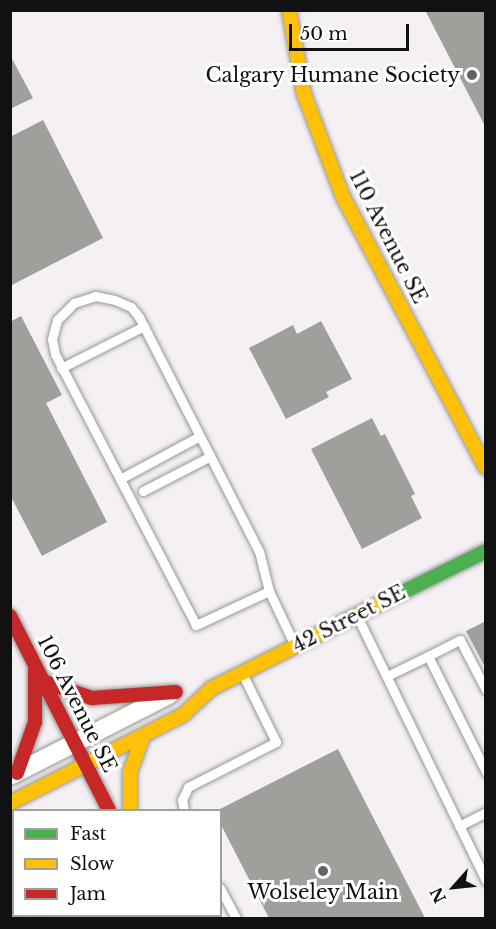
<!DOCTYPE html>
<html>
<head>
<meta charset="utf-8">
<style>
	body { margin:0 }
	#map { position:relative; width:496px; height:929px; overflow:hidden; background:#fdfcf7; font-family:"Libre Baskerville",serif }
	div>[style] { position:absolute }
	.industrial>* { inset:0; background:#f5f0f3 }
	.building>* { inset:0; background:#a19f9c }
	.roads { filter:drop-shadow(0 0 2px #979795) drop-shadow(0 0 2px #979795) }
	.lane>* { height:9px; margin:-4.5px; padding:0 4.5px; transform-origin:4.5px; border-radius:4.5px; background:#fffffe }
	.street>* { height:18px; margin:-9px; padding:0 9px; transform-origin:9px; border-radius:9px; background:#fffffe }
	.fast>* { height:14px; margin:-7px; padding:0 7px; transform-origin:7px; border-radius:7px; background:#4caf50 }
	.slow>* { height:14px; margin:-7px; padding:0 7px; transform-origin:7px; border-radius:7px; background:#ffc107 }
	.jam>* { height:14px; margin:-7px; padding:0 7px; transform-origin:7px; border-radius:7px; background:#c62828 }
	.dots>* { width:16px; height:16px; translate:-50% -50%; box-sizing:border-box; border:3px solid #fff; border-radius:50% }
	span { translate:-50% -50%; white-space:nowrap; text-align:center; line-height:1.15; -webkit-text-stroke:6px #fff; paint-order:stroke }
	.poi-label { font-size:20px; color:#111 }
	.right { translate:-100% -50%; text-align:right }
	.street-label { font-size:20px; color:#111 }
	.frame { position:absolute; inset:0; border:12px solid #111; pointer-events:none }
	.legend { position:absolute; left:12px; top:809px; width:210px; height:108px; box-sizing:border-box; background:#fff; border:2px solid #a0a0a0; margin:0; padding:8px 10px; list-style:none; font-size:18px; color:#111 }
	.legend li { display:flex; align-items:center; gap:12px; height:30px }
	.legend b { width:30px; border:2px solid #a0a0a0 }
	.north { position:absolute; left:424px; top:857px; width:60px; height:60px; -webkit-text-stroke:4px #fff; paint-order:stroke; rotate:243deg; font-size:16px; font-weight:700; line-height:24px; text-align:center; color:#111 }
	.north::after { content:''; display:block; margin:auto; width:21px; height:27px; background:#111; clip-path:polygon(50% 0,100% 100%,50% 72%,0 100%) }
	.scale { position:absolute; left:289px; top:24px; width:120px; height:27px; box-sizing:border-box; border:3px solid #111; border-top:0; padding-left:8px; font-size:18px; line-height:21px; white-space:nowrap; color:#111; -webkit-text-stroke:4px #fff; paint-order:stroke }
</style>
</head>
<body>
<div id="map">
	<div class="industrial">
		<div style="clip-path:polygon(evenodd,10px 11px,485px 11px,485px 918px,11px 918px,10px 11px,14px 810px,220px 810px,220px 916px,14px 916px,14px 810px)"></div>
	</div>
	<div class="building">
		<div style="clip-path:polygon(425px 10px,486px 10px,486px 128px)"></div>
		<div style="clip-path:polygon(10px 55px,33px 98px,10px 109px)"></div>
		<div style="clip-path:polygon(43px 120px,103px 238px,10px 286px,10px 137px)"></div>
		<div style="clip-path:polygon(21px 316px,62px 395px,46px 403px,107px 522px,42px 556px,10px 495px,10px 322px)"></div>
		<div style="clip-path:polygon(321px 321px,352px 379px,326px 392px,329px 397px,286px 419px,249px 348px,293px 325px,297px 334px)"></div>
		<div style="clip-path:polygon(372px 418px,381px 436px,385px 434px,415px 494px,411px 496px,422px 518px,362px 549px,311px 449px)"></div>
		<div style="clip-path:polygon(486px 621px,486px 669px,466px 631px)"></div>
		<div style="clip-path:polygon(338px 749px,425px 918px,269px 918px,220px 823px,220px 809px)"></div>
	</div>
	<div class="roads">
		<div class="lane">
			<div style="left:61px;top:368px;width:93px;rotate:-26.8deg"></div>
			<div style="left:120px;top:479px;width:89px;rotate:-28.3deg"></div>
			<div style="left:143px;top:491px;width:74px;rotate:-27.3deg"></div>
			<div style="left:269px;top:591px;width:81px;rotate:155deg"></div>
			<div style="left:196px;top:625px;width:305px;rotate:-117.5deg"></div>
			<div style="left:55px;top:354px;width:15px;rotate:-101deg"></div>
			<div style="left:52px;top:339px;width:20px;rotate:-75deg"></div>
			<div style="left:57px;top:320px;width:24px;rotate:-45deg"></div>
			<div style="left:74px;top:303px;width:22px;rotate:-18deg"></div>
			<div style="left:95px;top:296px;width:20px;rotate:11deg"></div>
			<div style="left:115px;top:300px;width:17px;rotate:24deg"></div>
			<div style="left:131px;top:307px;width:13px;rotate:51deg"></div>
			<div style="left:139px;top:317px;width:263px;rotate:62.9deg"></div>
			<div style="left:259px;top:551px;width:41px;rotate:76deg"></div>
			<div style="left:269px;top:591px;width:59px;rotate:64.7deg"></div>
			<div style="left:358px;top:618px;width:292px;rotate:64deg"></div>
			<div style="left:428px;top:656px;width:36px;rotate:-27deg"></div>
			<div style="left:460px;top:640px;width:56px;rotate:62.5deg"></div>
			<div style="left:387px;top:676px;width:46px;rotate:-26deg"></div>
			<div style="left:428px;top:656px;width:130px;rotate:63.4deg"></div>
			<div style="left:184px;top:810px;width:10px;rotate:-101deg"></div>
			<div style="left:182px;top:800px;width:14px;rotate:-65deg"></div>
			<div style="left:188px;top:787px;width:99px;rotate:-27.1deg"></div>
			<div style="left:276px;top:742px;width:75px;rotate:-116.2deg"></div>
			<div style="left:459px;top:826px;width:30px;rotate:-27deg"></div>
			<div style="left:220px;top:888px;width:34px;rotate:62deg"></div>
		</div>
		<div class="street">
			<div style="left:12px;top:775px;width:176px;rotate:-27deg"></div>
		</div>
		<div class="fast">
			<div style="left:387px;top:600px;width:110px;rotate:-26.3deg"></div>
		</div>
		<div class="slow">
			<div style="left:289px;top:10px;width:85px;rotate:79.9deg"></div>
			<div style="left:304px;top:94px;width:110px;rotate:69.3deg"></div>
			<div style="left:343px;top:197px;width:306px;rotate:62.2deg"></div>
			<div style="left:10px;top:803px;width:194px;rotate:-27deg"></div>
			<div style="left:183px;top:715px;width:40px;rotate:-43deg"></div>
			<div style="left:212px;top:688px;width:196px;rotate:-26.7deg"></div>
			<div style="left:130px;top:810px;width:38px;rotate:-90deg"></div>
			<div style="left:130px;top:772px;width:38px;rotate:-70deg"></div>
			<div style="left:164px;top:916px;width:2px;rotate:63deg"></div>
		</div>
		<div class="jam">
			<div style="left:10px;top:616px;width:218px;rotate:63deg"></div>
			<div style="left:45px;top:682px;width:50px;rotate:18.8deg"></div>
			<div style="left:92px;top:698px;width:84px;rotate:-4.1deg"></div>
			<div style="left:17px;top:773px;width:54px;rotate:-70.6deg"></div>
			<div style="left:35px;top:722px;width:53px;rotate:-90deg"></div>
		</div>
	</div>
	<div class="dots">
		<div style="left:472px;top:75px;background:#646362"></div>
		<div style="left:323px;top:871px;background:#646362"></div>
	</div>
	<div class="poi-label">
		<span class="right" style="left:460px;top:75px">Calgary Humane Society</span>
		<span style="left:323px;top:892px">Wolseley Main</span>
	</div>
	<div class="street-label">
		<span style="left:388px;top:237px;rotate:63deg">110 Avenue SE</span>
		<span style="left:349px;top:619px;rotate:-27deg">42 Street SE</span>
		<span style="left:77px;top:704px;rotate:63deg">106 Avenue SE</span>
	</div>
	<div class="frame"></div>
	<ul class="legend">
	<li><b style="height:8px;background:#4caf50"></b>Fast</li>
	<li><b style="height:8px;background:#ffc107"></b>Slow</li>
	<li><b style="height:8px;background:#c62828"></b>Jam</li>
	</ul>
	<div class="north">N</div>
	<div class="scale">50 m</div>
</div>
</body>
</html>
